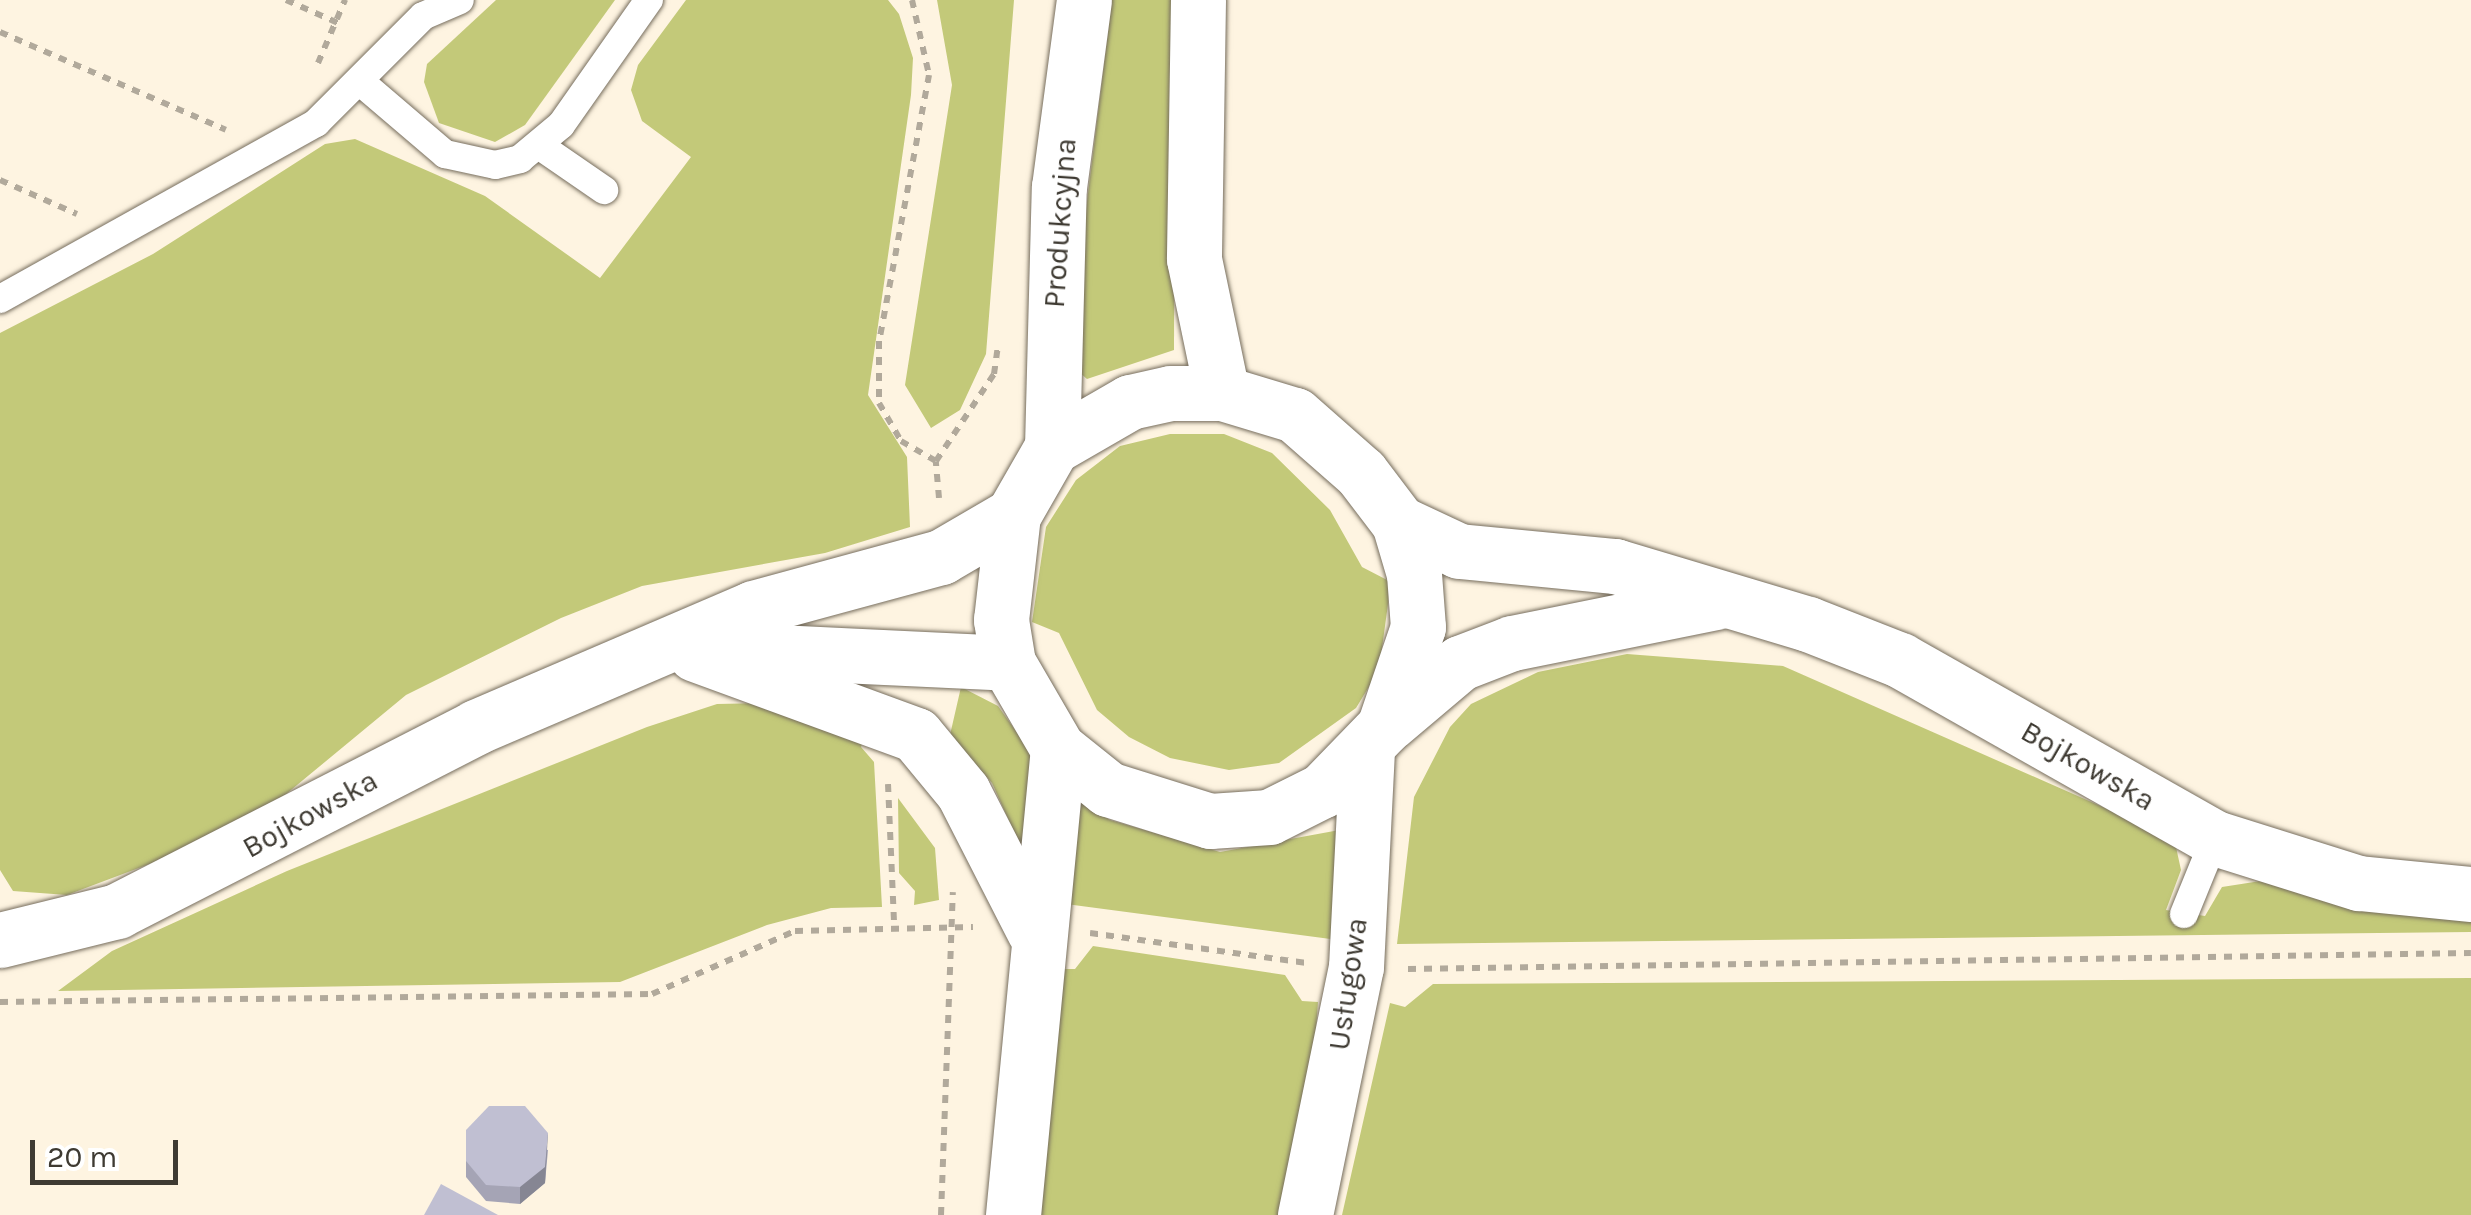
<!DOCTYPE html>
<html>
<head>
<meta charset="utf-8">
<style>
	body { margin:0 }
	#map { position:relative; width:2471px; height:1215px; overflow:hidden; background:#fef4e1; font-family:Karla,sans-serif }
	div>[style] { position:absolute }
	.green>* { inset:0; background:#c3c979 }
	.path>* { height:6px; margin-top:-3px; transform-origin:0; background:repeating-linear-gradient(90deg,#b1a99b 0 8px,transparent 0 16px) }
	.roads { filter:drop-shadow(0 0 2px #766d5d) drop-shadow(0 0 2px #766d5d) }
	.service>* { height:28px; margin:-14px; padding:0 14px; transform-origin:14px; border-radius:14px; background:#fff }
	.minor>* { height:55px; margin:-27.5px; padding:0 27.5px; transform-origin:27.5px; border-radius:27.5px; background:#fff }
	.tertiary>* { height:55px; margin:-27.5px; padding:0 27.5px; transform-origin:27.5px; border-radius:27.5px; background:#fff }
	.wall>* { inset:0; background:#a5a4b5 }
	.shaded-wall>* { inset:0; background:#868693 }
	.building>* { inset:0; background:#c0bfd2 }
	span { translate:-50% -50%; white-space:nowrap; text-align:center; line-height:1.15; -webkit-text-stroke:9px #fff; paint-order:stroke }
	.street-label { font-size:30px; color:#3e3a32 }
	.scale { position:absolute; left:30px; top:1140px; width:148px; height:45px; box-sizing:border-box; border:5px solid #3e3a32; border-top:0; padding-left:12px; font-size:30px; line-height:35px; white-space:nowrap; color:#3e3a32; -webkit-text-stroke:8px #fff; paint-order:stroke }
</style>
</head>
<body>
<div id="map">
	<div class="green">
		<div style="clip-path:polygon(496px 0,615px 0,525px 125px,495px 142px,439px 123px,424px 82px,427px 64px)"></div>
		<div style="clip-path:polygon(686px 0,888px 0,899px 14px,913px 58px,911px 95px,868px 395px,907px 457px,910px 527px,825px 553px,642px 586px,561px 618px,406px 695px,245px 828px,67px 895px,13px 891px,0 870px,0 333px,153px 254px,325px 144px,355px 139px,485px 196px,600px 278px,691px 157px,642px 121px,631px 90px,638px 65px)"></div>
		<div style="clip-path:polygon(937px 0,1014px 0,986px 354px,960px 410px,931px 428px,905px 385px,952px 85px)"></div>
		<div style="clip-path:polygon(1112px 0,1175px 0,1174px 350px,1087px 379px,1080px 373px,1084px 226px)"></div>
		<div style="clip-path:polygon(1170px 434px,1224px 434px,1272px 453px,1330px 510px,1362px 567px,1391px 582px,1379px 670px,1356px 708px,1279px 763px,1229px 770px,1170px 758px,1129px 737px,1097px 710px,1059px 633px,1032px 622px,1046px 527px,1076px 480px,1120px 446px)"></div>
		<div style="clip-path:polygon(1627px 654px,1783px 666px,2114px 812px,2176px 847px,2181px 870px,2166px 910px,2205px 916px,2222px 887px,2267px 880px,2471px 914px,2471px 932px,1397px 944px,1414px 797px,1450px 727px,1471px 704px,1538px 672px)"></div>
		<div style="clip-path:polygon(961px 687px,998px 706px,1040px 765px,1027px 861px,992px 783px,950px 735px)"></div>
		<div style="clip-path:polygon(767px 703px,867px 730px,861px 747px,874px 762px,882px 907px,831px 908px,767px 925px,620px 982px,58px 991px,112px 951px,287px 871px,647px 727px,717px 704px)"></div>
		<div style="clip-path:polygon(1072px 793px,1110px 820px,1220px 852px,1345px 829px,1338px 940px,1066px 904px)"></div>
		<div style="clip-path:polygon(898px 798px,935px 848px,939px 900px,914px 905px,915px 891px,899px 873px)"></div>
		<div style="clip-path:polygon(1093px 946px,1285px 975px,1302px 1001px,1318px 1002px,1312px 1085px,1281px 1215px,1041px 1215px,1058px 969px,1075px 969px)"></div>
		<div style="clip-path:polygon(2471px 978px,2471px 1215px,1342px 1215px,1390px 1003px,1405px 1007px,1433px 984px)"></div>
	</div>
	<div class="path">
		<div style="left:286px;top:0;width:57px;rotate:23.9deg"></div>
		<div style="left:912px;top:0;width:77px;rotate:77.2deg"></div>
		<div style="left:929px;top:75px;width:271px;rotate:100.6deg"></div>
		<div style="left:879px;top:341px;width:62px;rotate:90deg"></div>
		<div style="left:879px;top:403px;width:44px;rotate:59.9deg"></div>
		<div style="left:901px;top:441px;width:40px;rotate:29.7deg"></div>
		<div style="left:0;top:32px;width:246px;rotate:23.4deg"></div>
		<div style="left:318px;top:63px;width:69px;rotate:-66.8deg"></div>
		<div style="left:0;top:180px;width:84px;rotate:23.8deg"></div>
		<div style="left:939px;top:498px;width:37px;rotate:-95deg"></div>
		<div style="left:936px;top:461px;width:105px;rotate:-56.3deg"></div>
		<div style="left:994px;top:374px;width:30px;rotate:-82deg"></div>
		<div style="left:888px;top:784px;width:140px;rotate:87.5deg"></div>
		<div style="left:1090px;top:933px;width:217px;rotate:7.9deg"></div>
		<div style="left:1408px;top:969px;width:1063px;rotate:-0.86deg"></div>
		<div style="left:0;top:1002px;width:652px;rotate:-0.7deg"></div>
		<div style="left:652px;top:994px;width:156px;rotate:-23.8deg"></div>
		<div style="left:795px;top:931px;width:178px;rotate:-1.3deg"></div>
		<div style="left:941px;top:1215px;width:323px;rotate:-87.9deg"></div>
	</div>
	<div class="roads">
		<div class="service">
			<div style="left:363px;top:84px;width:108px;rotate:40.5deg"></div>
			<div style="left:445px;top:154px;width:51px;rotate:12.4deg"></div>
			<div style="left:495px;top:165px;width:26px;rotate:-13deg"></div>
			<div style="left:520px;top:159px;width:53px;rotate:-39.7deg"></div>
			<div style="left:561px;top:125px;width:153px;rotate:-54.9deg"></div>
			<div style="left:540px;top:146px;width:78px;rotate:34.5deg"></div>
			<div style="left:0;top:299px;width:362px;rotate:-29.1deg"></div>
			<div style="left:316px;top:123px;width:151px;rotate:-45deg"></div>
			<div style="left:423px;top:16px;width:40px;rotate:-23.4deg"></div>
			<div style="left:2184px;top:914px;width:82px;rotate:-67.8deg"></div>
		</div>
		<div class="minor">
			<div style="left:1198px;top:0;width:259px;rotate:90.9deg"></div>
			<div style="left:1194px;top:259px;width:137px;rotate:78.2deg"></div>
			<div style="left:1052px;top:447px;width:260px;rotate:-88.5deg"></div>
			<div style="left:1059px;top:187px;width:189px;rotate:-82.4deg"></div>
		</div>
		<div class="tertiary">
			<div style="left:1171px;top:393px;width:51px"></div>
			<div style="left:1222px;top:393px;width:76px;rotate:16.8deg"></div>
			<div style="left:1295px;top:415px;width:88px;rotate:41.3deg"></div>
			<div style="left:1361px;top:473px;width:63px;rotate:52.8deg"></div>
			<div style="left:1399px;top:523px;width:53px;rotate:73.6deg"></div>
			<div style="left:1414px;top:574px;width:53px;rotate:85.7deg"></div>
			<div style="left:1418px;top:627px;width:106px;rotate:108.8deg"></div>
			<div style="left:1384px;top:727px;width:88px;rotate:134.1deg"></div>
			<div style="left:1323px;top:790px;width:60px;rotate:153.4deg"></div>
			<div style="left:1269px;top:817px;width:59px;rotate:176.1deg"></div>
			<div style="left:1210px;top:821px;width:107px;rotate:-162.6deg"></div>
			<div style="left:1108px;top:789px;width:64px;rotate:-141.3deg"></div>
			<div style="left:1058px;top:749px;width:99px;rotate:-120.2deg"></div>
			<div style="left:1008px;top:663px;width:44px;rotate:-99.2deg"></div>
			<div style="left:1001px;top:620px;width:106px;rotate:-83.5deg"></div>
			<div style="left:1013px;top:515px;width:78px;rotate:-60.2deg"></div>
			<div style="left:1052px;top:447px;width:90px;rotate:-30deg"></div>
			<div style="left:1130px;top:402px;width:42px;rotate:-12.4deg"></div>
			<div style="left:1399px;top:523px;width:66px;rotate:25deg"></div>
			<div style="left:1459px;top:551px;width:157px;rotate:5.5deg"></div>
			<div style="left:1615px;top:566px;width:202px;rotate:16.7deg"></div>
			<div style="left:1808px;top:624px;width:99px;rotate:21.4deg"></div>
			<div style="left:1900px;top:660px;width:362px;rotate:29.5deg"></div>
			<div style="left:2215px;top:838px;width:151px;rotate:17.4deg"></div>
			<div style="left:2359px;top:883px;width:113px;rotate:5.6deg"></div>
			<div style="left:735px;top:650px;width:273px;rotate:2.7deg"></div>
			<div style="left:695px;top:654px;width:235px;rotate:20.1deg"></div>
			<div style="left:916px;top:735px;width:74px;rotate:50.5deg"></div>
			<div style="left:963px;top:792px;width:156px;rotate:62.9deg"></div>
			<div style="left:1389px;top:723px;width:93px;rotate:-40.2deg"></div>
			<div style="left:1460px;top:663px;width:56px;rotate:-21deg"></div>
			<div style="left:1512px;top:643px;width:208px;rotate:-11.4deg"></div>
			<div style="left:0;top:940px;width:121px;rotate:-13.9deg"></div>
			<div style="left:117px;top:911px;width:403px;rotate:-27.1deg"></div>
			<div style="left:476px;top:727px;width:301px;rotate:-23.2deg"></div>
			<div style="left:753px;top:608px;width:195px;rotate:-15.2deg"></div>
			<div style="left:941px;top:557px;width:83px;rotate:-30.3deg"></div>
			<div style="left:1013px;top:1215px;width:468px;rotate:-84.5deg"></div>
			<div style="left:1305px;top:1215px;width:253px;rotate:-78.4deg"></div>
			<div style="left:1356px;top:967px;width:217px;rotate:-87.1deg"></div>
		</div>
	</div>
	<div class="wall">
		<div style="clip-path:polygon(466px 1130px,548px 1150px,545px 1183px,520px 1204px,486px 1201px,466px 1177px)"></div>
	</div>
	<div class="shaded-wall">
		<div style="clip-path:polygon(548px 1133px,545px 1183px,520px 1204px,520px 1187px)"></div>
	</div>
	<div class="building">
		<div style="clip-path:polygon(489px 1106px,525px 1106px,548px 1133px,545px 1167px,520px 1187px,486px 1185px,466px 1161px,466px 1130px)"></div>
		<div style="clip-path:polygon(441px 1184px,498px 1215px,424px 1215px)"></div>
	</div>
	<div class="street-label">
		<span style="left:1060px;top:223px;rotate:-86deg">Produkcyjna</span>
		<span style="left:2088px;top:766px;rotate:30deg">Bojkowska</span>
		<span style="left:310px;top:814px;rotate:-29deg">Bojkowska</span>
		<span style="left:1348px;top:984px;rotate:-82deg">Usługowa</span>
	</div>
	<div class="scale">20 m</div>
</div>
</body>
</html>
